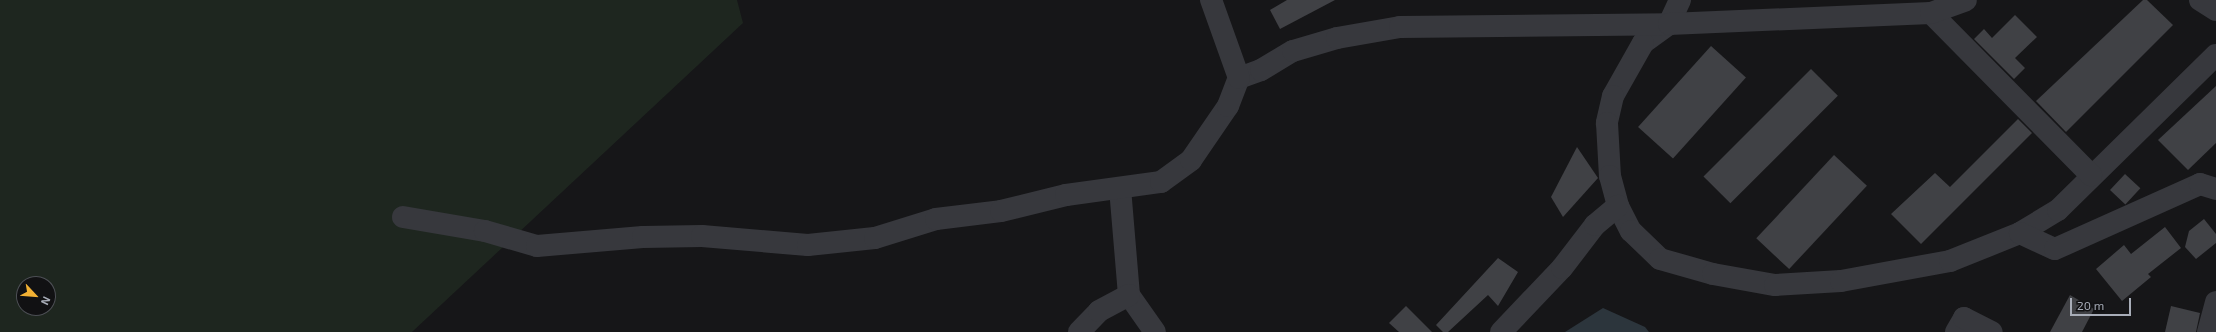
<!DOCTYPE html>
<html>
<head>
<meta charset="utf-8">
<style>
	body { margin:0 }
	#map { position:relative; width:2216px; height:332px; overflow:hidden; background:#161618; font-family:"Exo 2",sans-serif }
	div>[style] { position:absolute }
	.green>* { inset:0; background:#1e261f }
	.water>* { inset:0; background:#2c353c }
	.building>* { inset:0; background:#404145; transform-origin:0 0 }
	.minor>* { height:22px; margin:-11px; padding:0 11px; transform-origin:11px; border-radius:11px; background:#37383d }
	span { translate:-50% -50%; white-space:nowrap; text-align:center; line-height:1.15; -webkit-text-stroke:3px #111113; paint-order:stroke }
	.north { position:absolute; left:16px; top:276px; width:40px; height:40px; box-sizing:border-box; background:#111113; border:1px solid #4d4f55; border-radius:50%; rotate:116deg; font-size:11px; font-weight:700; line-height:16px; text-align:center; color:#a8adb8 }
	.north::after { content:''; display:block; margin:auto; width:14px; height:18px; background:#f2b134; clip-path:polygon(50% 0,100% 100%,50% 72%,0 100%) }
	.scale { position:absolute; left:2070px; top:298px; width:61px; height:18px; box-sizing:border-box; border:2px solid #a8adb8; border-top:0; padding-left:5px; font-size:12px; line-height:14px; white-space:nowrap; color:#a8adb8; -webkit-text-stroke:3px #111113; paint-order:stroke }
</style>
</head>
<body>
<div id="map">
	<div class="green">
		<div style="clip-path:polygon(evenodd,0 0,737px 0,743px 23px,412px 332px,0 332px,0 0,24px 284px,48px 284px,48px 308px,24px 308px,24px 284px)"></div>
	</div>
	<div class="water">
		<div style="clip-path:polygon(1603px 308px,1645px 327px,1649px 332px,1565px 332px)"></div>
	</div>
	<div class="building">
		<div style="clip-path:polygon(1287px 0,1335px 0,1280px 29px,1270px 10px)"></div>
		<div style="clip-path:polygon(2143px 0,2147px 0,2173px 25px,2066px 132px,2036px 101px)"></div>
		<div style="clip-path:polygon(2015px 15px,2037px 37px,2015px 58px,2025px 68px,2014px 79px,1974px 39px,1984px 29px,1992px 38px)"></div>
		<div style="left:1711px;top:46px;width:47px;height:109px;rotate:42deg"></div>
		<div style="left:1811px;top:69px;width:38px;height:152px;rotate:45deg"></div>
		<div style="clip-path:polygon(2216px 86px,2216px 143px,2188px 170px,2158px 140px)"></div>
		<div style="clip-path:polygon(2018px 119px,2032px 133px,1921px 244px,1891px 214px,1935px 173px,1950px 187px)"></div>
		<div style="clip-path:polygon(1577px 147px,1598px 178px,1563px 217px,1551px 197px)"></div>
		<div style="left:1834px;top:155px;width:45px;height:114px;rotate:43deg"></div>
		<div style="left:2125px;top:174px;width:21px;height:22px;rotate:43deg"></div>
		<div style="clip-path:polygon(2204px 219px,2216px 234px,2216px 243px,2196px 259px,2185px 247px,2189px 231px)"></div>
		<div style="clip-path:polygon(2165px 227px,2181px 248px,2148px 274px,2151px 277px,2122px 301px,2096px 269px,2124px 245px,2131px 254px)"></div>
		<div style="clip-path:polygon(1498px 258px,1518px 272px,1498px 306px,1488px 295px,1448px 332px,1443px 332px,1436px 325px)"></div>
		<div style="clip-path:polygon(2070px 295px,2094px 309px,2082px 332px,2050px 332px)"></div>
		<div style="clip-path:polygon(1406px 306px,1432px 332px,1399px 332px,1389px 323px)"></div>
		<div style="clip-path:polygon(2171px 306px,2200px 313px,2196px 332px,2165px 332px)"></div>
	</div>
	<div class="minor">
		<div style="left:1680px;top:0;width:26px;rotate:115deg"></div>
		<div style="left:1669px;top:24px;width:32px;rotate:144deg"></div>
		<div style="left:1643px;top:43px;width:61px;rotate:119.5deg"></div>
		<div style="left:1613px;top:96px;width:28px;rotate:103deg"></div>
		<div style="left:1607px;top:123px;width:53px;rotate:86.8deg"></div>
		<div style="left:1610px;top:176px;width:31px;rotate:75deg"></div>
		<div style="left:1618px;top:206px;width:28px;rotate:63deg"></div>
		<div style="left:1631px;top:231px;width:40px;rotate:44deg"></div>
		<div style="left:1660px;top:259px;width:55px;rotate:15.8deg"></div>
		<div style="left:1713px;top:274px;width:63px;rotate:10.1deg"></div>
		<div style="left:1775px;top:285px;width:66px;rotate:-3.5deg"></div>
		<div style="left:1841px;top:281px;width:111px;rotate:-10.4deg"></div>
		<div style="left:1950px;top:261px;width:75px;rotate:-21.8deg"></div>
		<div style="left:2020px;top:233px;width:44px;rotate:-31.2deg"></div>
		<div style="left:2058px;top:210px;width:221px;rotate:-44.5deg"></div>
		<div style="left:2200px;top:0;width:19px;rotate:32deg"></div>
		<div style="left:1931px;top:13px;width:228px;rotate:45.4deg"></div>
		<div style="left:1239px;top:78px;width:23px;rotate:-20deg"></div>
		<div style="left:1261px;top:70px;width:37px;rotate:-31deg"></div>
		<div style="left:1293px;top:51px;width:46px;rotate:-16.5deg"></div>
		<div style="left:1337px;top:38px;width:64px;rotate:-9.9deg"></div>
		<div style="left:1400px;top:27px;width:269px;rotate:-0.6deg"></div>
		<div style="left:1669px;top:24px;width:262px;rotate:-2.4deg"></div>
		<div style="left:1931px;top:13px;width:37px;rotate:-20deg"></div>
		<div style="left:1120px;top:188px;width:107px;rotate:85.2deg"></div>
		<div style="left:1129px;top:295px;width:45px;rotate:54.9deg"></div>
		<div style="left:403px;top:217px;width:83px;rotate:9.7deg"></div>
		<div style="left:485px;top:231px;width:54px;rotate:16.1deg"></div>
		<div style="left:537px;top:246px;width:106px;rotate:-4.9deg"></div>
		<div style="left:643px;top:237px;width:59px;rotate:-1deg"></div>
		<div style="left:702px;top:236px;width:106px;rotate:4.9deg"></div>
		<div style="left:808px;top:245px;width:67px;rotate:-6deg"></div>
		<div style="left:875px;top:238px;width:64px;rotate:-17.3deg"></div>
		<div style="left:936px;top:219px;width:65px;rotate:-7deg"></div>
		<div style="left:1001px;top:211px;width:67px;rotate:-13.8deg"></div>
		<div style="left:1066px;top:195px;width:96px;rotate:-7.8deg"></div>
		<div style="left:1161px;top:182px;width:37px;rotate:-36deg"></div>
		<div style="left:1191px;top:160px;width:65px;rotate:-55.6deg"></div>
		<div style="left:1228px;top:106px;width:30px;rotate:-69deg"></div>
		<div style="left:1239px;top:78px;width:83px;rotate:-109.7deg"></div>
		<div style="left:2020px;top:233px;width:38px;rotate:25deg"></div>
		<div style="left:2055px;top:249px;width:159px;rotate:-24.1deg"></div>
		<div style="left:2200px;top:184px;width:17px;rotate:17deg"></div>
		<div style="left:1079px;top:332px;width:29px;rotate:-46deg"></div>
		<div style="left:1099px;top:311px;width:34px;rotate:-28deg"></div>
		<div style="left:1501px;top:332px;width:88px;rotate:-46.4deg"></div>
		<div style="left:1562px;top:268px;width:54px;rotate:-52.5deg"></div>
		<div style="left:1595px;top:225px;width:30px;rotate:-40deg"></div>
		<div style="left:1956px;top:332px;width:16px;rotate:-60deg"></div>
		<div style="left:1964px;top:318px;width:31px;rotate:27deg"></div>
		<div style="left:2208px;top:332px;width:31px;rotate:-75deg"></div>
	</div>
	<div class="north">N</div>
	<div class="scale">20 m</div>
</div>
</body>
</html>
